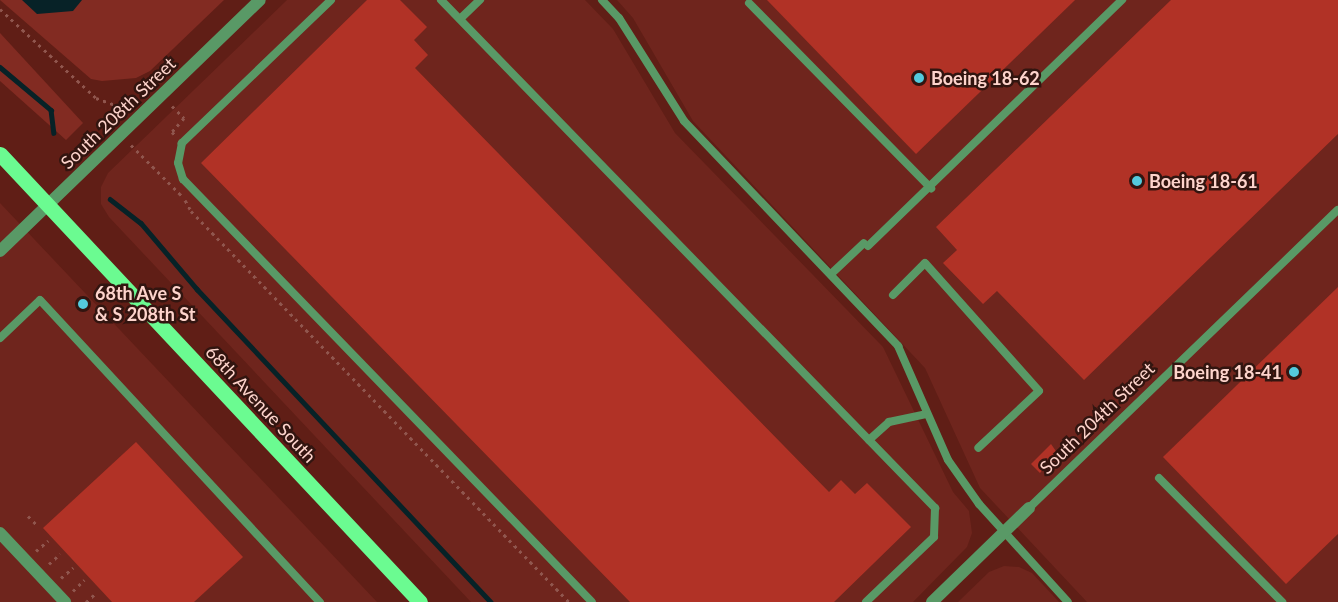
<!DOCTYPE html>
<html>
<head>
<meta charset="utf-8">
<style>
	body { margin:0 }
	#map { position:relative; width:1338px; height:602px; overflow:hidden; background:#601e16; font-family:Lato,sans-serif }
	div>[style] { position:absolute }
	.built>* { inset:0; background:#6f251d }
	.green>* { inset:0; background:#822b22 }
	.water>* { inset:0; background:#072227 }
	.stream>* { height:4.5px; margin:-2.25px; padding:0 2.25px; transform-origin:2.25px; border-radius:2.25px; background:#072227 }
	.building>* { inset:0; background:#b13226 }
	.path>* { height:3px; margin-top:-1.5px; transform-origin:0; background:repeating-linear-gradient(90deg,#90564e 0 3px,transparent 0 7.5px) }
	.lane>* { height:8px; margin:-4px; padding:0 4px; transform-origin:4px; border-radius:4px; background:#599966 }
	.street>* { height:12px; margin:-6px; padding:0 6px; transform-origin:6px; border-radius:6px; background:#599966 }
	.primary>* { height:15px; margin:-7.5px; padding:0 7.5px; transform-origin:7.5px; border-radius:7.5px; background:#6bfb91 }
	.dots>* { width:16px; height:16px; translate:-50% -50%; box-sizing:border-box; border:3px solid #321510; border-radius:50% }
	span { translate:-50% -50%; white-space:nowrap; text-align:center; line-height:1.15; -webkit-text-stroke:5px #321510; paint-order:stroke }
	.poi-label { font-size:18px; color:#fed4cc; font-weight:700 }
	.left { translate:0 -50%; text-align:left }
	.right { translate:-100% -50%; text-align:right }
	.street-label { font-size:18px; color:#fed4cc }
</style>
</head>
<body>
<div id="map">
	<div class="built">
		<div style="clip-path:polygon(287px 0,585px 0,613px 29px,675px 133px,883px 347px,953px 492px,969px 511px,972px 533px,967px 547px,913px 602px,471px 602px,109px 217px,101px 204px,101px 187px,108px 173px)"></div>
		<div style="clip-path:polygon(617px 0,1338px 0,1338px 602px,1087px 602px,980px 488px,925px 368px,693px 121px,633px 18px)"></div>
		<div style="clip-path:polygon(0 203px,377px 602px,0 602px)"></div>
		<div style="clip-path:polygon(1004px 566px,1019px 567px,1032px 573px,1059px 602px,958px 602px,989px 572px)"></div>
	</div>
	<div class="green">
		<div style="clip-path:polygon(0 0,224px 0,150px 71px,136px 78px,102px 81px,91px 79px)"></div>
		<div style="clip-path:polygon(0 33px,83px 123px,66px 140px,0 81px)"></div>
	</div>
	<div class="water">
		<div style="clip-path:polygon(22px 0,82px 0,73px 11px,37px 14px)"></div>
	</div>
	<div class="stream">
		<div style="left:0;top:67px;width:67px;rotate:40.1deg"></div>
		<div style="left:51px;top:110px;width:23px;rotate:83deg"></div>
		<div style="left:110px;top:199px;width:39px;rotate:38deg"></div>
		<div style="left:141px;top:223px;width:87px;rotate:49.7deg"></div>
		<div style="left:197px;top:289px;width:429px;rotate:46.8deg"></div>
	</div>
	<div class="building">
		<div style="clip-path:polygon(367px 0,400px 0,427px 27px,414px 40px,428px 55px,415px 68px,829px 492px,841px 480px,855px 494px,867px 483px,911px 527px,834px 602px,630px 602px,201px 163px)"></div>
		<div style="clip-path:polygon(767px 0,1075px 0,916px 154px)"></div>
		<div style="clip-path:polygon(1171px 0,1338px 0,1338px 134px,1084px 380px,997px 291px,983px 304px,943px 263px,957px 250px,936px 227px)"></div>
		<div style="clip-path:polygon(1338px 287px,1338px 534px,1286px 584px,1163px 457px)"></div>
		<div style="clip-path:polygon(136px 442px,243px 557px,194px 602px,112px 602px,43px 528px)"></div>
		<div style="clip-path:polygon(1051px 444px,1060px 457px,1046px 470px,1044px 468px,1040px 473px,1031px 464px)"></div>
	</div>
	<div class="path">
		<div style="left:0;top:9px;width:131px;rotate:42.8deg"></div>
		<div style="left:96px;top:98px;width:29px;rotate:20deg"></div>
		<div style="left:123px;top:108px;width:6px;rotate:39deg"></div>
		<div style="left:172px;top:106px;width:17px;rotate:45deg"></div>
		<div style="left:184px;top:118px;width:18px;rotate:131deg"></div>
		<div style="left:172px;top:132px;width:4px;rotate:45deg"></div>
		<div style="left:131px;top:145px;width:71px;rotate:45deg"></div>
		<div style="left:185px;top:200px;width:13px;rotate:61deg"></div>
		<div style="left:191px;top:211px;width:544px;rotate:45.97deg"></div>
		<div style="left:28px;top:516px;width:13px;rotate:45deg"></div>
		<div style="left:36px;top:551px;width:16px;rotate:-40deg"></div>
		<div style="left:49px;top:564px;width:15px;rotate:-42deg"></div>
		<div style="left:61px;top:578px;width:16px;rotate:-40deg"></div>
		<div style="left:73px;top:591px;width:16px;rotate:-45deg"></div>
		<div style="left:86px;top:602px;width:13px;rotate:-42deg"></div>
	</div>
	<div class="lane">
		<div style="left:331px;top:0;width:207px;rotate:136.2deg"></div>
		<div style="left:182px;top:143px;width:20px;rotate:101deg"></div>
		<div style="left:178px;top:163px;width:17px;rotate:73deg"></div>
		<div style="left:183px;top:179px;width:588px;rotate:45.96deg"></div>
		<div style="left:441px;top:0;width:709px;rotate:45.8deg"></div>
		<div style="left:935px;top:508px;width:29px;rotate:92deg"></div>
		<div style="left:934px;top:537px;width:94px;rotate:136.3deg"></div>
		<div style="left:602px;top:0;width:25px;rotate:47deg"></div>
		<div style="left:619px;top:18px;width:122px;rotate:57.7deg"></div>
		<div style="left:684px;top:121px;width:311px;rotate:46.4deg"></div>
		<div style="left:898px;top:346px;width:124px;rotate:66.3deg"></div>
		<div style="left:948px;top:460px;width:54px;rotate:54.8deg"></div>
		<div style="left:979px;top:504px;width:132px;rotate:47.8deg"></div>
		<div style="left:749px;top:3px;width:260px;rotate:45.5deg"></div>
		<div style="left:460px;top:19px;width:28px;rotate:-44deg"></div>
		<div style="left:868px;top:246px;width:354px;rotate:-44.1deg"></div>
		<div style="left:831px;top:274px;width:45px;rotate:-43.2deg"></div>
		<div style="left:893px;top:295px;width:45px;rotate:-45deg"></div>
		<div style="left:925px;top:263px;width:171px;rotate:48.3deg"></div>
		<div style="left:1039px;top:391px;width:83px;rotate:136.9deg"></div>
		<div style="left:0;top:338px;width:55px;rotate:-43.5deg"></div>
		<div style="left:40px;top:300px;width:412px;rotate:47.2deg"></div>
		<div style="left:869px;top:440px;width:27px;rotate:-42deg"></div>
		<div style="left:889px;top:422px;width:39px;rotate:-12deg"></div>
		<div style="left:1159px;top:478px;width:175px;rotate:45.2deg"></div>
		<div style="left:1029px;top:508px;width:429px;rotate:-44deg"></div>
	</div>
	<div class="street">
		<div style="left:0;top:251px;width:361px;rotate:-44deg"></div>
		<div style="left:0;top:533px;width:95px;rotate:46.7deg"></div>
		<div style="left:932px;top:602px;width:135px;rotate:-44.1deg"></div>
	</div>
	<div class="primary">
		<div style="left:0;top:154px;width:614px;rotate:46.85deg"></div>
	</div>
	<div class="dots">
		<div style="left:919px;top:78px;background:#54cadd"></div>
		<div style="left:1137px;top:181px;background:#54cadd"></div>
		<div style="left:83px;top:304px;background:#54cadd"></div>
		<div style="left:1294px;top:372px;background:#54cadd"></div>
	</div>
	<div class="poi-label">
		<span class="left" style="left:931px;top:78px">Boeing 18-62</span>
		<span class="left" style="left:1149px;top:181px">Boeing 18-61</span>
		<span class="left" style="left:95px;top:304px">68th Ave S<br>&amp; S 208th St</span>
		<span class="right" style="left:1282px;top:372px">Boeing 18-41</span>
	</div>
	<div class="street-label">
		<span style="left:118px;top:113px;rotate:-44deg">South 208th Street</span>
		<span style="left:261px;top:404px;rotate:47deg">68th Avenue South</span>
		<span style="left:1097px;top:418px;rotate:-44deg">South 204th Street</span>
	</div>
</div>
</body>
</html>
